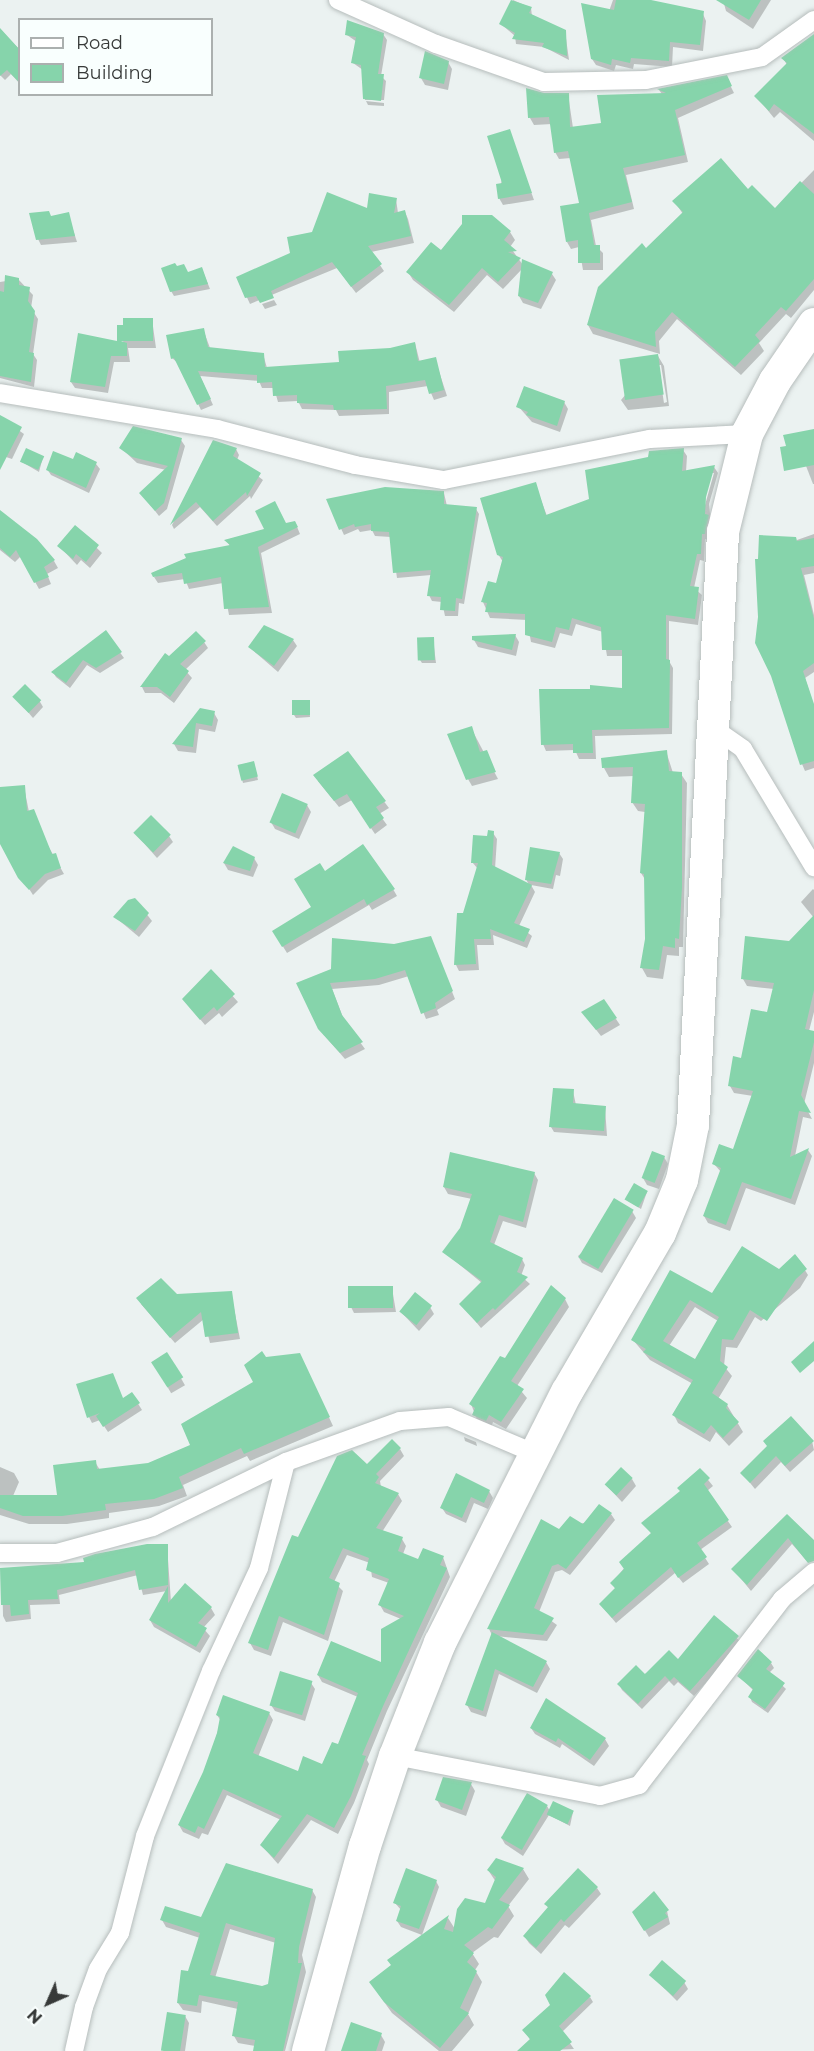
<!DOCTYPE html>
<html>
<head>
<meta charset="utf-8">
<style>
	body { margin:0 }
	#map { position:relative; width:814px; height:2051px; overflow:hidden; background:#ebf2f1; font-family:Montserrat,sans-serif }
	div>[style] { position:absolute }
	.shadow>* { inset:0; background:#0003; transform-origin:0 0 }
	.building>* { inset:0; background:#86d4ab; transform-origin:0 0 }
	.roads { filter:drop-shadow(0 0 2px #b6bdbc) drop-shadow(0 0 2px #b6bdbc) }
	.minor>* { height:18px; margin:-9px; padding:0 9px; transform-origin:9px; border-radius:9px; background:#fff }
	.trunk>* { height:32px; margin:-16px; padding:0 16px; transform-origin:16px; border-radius:16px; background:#fff }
	span { translate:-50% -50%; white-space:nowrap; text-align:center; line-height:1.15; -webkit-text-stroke:6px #f9fffe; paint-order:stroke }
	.legend { position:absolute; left:18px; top:18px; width:195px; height:78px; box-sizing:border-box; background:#f9fffe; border:2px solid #abb0af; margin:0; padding:8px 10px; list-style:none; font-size:18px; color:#373a39 }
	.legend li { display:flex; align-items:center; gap:12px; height:30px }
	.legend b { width:30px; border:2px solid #abb0af }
	.north { position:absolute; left:18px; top:1973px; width:60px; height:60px; -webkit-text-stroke:4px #f9fffe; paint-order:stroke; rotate:225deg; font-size:16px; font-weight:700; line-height:24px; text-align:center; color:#373a39 }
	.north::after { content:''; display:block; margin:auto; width:21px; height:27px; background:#373a39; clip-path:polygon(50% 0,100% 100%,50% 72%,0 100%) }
</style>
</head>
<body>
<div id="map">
	<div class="shadow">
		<div style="clip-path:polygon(513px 0,531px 8px,532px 16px,565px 31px,569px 60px,544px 47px,516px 44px,515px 36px,501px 24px)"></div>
		<div style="clip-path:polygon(613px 0,648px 0,703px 14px,706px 21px,703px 51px,673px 47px,672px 67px,634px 64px,633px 69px,616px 65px,614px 71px,596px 65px,592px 59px)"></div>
		<div style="clip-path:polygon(723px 0,771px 0,753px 29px,726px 11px)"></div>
		<div style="clip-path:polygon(0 29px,20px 50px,20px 84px,11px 74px,5px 80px,0 75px)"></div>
		<div style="clip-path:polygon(383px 34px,387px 40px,381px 76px,386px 81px,384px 100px,365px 100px,363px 70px,353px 63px,357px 42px,347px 35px)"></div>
		<div style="clip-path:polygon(814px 37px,814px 141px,780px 112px,774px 118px,756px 96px,787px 65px,783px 58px)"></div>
		<div style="clip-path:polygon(448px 62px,452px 69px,448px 90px,425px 85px,421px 78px)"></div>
		<div style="clip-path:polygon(726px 77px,734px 93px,678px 118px,688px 162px,626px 175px,634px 209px,591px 220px,596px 246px,603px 253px,603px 270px,583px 270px,579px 247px,571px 249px,567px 242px,581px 204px,571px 158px,559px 159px,555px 152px,552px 124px,534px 125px,530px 118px,544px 95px,568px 94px,573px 128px,603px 125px,662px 94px,659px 90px)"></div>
		<div style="clip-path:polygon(366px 101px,384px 103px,384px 106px,368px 105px)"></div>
		<div style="clip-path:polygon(509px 131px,534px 200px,503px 205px,499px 198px)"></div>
		<div style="clip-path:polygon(814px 170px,814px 290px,791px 318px,786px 314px,759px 343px,764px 351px,741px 375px,677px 319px,659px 341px,660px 354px,593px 334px,588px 325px,646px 250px,683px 214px,674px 201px,748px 191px,775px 210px)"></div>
		<div style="clip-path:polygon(396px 199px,398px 213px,405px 212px,408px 219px,414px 243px,371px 252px,384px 271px,356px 293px,337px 268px,250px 304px,238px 278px,291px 254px,313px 233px)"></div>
		<div style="clip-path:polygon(68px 214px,77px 242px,41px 245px,38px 239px)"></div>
		<div style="clip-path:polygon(491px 217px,510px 232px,515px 240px,510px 247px,523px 265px,523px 261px,552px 274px,556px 280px,541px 309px,523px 303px,519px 296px,522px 269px,503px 289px,487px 275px,454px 312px,413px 280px,408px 272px)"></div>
		<div style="clip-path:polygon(202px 269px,210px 289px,174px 296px,171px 291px,188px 274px)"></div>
		<div style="clip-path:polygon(18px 279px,33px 295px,31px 308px,38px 319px,33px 354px,37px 360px,34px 387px,0 378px,0 282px)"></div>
		<div style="clip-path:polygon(274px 300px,277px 305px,265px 309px,262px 304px)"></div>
		<div style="clip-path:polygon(152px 319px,156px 348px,128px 348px,130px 362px,114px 362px,108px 393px,75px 388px,71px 382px)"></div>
		<div style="clip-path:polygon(203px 329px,210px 348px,263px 354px,267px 368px,340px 364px,415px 343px,420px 363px,435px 359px,447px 396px,434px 400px,428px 386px,389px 392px,389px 414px,339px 416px,336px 410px,302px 409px,298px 401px,278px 402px,274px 388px,262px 388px,259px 381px,200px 376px,213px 405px,201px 410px,179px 364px,172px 358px)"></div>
		<div style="clip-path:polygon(evenodd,658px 356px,664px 366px,669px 406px,628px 410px,621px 400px,658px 356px,658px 365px,661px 365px,667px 402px,664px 403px,658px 365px)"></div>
		<div style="clip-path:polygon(564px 402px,568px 409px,560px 432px,532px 422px,518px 406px)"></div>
		<div style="clip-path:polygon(0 417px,24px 434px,12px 459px,0 455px)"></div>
		<div style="clip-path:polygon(814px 431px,814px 484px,813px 484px,794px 435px)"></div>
		<div style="clip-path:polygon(181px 440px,185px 446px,167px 509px,159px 516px,141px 493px,166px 470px,137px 463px,121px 448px)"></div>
		<div style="clip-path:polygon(214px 442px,236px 449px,239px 455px,237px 460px,263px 480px,251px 499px,250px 496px,217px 526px,200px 507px,174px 529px,172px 525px)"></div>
		<div style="clip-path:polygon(evenodd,683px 450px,687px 456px,686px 472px,714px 467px,718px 473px,709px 504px,711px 523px,708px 540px,705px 539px,704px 561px,700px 560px,694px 588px,702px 595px,698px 625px,669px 621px,669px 661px,673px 668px,672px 734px,595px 736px,596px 759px,579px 759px,575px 750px,546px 751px,543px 744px,624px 689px,624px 656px,607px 656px,603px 632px,576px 624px,572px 636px,560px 633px,555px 648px,531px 642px,527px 620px,490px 618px,483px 602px,497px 584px,503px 562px,498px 554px,535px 484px,547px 516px,590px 500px,683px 450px,711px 473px,714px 473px,705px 505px,703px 504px,711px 473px)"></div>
		<div style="clip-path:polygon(76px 454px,96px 464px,100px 469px,89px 493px,51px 475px,47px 469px,74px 460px)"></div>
		<div style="clip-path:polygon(43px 457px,39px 472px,22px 462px)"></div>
		<div style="clip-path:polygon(444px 493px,447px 506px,476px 509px,479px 514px,464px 604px,459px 603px,458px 616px,445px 616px,442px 602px,432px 601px,429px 595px,431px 575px,397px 578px,391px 537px,375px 536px,372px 530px,360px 532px,358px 529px,344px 535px,328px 500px)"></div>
		<div style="clip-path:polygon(0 514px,36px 540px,54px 561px,58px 568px,47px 574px,51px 584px,39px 589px,21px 556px,15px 562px,0 550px)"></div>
		<div style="clip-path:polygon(295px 522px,300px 534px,261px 553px,272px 613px,229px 615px,223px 583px,189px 589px,185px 579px,158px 583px,154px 577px,230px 546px,226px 540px)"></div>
		<div style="clip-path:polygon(75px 527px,102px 553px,90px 568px,81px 560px,77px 565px,59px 546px)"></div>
		<div style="clip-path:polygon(814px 534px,814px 573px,804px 575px,814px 615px,814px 672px,805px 678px,814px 707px,814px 768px,805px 771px,802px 764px,797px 540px)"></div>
		<div style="clip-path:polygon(265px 627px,293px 640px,297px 646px,278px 672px,249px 647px)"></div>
		<div style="clip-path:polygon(106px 633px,124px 658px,100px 673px,87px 665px,70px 688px,56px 677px,53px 672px)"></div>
		<div style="clip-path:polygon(515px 635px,519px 642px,516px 656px,478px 647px,474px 640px)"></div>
		<div style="clip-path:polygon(433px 639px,436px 663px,422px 663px,420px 660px)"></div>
		<div style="clip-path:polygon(204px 642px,208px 648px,185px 670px,192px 678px,174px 703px,161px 693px,145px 693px,142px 687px,169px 658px)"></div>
		<div style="clip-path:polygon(14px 696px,39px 700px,43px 707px,33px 718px)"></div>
		<div style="clip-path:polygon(309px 701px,310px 717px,296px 718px,294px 715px)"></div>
		<div style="clip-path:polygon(201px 710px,214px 713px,218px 720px,215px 732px,199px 729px,196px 753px,178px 751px,174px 744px)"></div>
		<div style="clip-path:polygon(471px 728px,498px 779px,472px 786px,468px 779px)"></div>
		<div style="clip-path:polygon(666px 751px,673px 773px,681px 774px,687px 783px,683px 947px,679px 947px,679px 956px,667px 955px,663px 979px,647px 977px,642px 968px,646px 939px,646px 881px,641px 873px,645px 812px,638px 811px,632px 802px,634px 776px,609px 777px,604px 768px)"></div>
		<div style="clip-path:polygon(347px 753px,389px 808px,379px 814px,387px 825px,375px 834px,352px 800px,339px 807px,318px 781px)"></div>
		<div style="clip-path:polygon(254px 763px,258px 780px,243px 783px,238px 765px)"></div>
		<div style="clip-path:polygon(24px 787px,29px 812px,64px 874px,48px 880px,33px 895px,0 843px,0 789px)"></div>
		<div style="clip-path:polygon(307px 805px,311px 812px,299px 839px,275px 829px,271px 822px)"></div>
		<div style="clip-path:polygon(135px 833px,169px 836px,173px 842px,157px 858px)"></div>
		<div style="clip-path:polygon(493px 833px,497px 839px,495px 869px,529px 885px,526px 879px,559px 853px,563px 859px,560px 876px,556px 875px,553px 889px,531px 885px,535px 892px,519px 926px,532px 936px,527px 948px,493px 935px,494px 945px,477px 945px,479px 970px,459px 971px,456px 965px,459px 914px,464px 915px,478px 869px,472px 862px)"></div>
		<div style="clip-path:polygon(254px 858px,258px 865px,253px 877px,228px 870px,224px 863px)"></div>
		<div style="clip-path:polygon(325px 873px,393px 889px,397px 896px,372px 910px,369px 905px,287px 953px,274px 932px,313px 908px)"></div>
		<div style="clip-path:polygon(813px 889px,814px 890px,814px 918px,801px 902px)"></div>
		<div style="clip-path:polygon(135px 899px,152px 921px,139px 937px,115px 917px)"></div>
		<div style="clip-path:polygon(814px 928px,814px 1012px,809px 1031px,814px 1032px,814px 1063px,804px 1104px,812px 1119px,803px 1117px,795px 1156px,808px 1150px,812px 1156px,795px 1205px,746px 1188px,730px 1231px,708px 1223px,704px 1216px,721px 1172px,714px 1164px,734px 1150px,753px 1096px,734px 1093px,730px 1086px,769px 1014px,774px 989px,747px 986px,743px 979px)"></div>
		<div style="clip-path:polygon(432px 942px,455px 999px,437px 1010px,439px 1015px,426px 1019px,409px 976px,379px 985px,332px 989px,344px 1020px,365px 1049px,345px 1059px,324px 1035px,298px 984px,394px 945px)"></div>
		<div style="clip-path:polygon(211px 972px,238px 1002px,222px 1017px,219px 1013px,205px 1025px,184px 1000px)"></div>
		<div style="clip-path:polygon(583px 1013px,616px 1019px,620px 1025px,601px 1036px)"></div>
		<div style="clip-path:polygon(573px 1091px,576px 1105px,605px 1107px,607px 1136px,554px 1132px,551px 1127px)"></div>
		<div style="clip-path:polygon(664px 1157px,668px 1164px,659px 1189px,647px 1185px,643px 1178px)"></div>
		<div style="clip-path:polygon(534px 1173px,538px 1180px,526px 1228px,503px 1221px,494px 1245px,522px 1259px,525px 1265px,521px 1276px,530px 1284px,481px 1328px,461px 1304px,482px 1283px,444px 1252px,462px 1228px,472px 1199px,448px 1194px,444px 1187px)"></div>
		<div style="clip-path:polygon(647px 1192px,641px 1209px,627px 1200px)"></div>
		<div style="clip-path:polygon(632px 1211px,636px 1218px,602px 1273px,582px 1263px,578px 1256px)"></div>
		<div style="clip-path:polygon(evenodd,803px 1267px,808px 1275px,800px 1288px,761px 1321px,755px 1317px,737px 1348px,726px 1347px,724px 1366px,732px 1376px,718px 1399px,727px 1405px,743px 1432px,729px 1446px,716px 1432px,710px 1442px,678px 1423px,674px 1415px,693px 1384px,650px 1360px,633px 1340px,670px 1272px,713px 1295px,779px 1271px,803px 1267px,695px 1307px,718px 1321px,695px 1361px,669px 1346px,695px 1307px)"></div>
		<div style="clip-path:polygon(392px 1288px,396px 1312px,354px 1313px,351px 1307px)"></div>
		<div style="clip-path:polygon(231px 1293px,240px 1339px,210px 1343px,204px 1319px,175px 1343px,141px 1304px,176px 1296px)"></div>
		<div style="clip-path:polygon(565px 1299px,569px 1307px,517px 1386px,527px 1398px,506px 1429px,493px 1422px,491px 1428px,478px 1422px,471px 1404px,506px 1360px)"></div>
		<div style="clip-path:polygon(430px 1307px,434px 1314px,419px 1331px,400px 1311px)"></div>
		<div style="left:167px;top:1354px;width:36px;height:16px;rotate:60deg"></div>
		<div style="clip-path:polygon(265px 1358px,304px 1363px,333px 1426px,250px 1461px,247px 1456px,183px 1485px,187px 1496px,159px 1506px,109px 1513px,109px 1518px,67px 1524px,29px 1524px,0 1515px,0 1467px,14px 1473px,19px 1482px,13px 1496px,59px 1496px,95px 1462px,100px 1470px,149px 1464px,192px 1446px,255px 1382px)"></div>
		<div style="clip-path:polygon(132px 1394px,142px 1410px,108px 1432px,100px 1420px,92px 1423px,89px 1417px)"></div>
		<div style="clip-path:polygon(464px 1437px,476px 1442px,477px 1446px,465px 1441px)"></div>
		<div style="clip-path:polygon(812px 1441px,814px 1450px,790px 1472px,781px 1462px,755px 1489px,742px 1473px,768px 1447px)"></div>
		<div style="clip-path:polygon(400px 1449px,404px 1456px,380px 1481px,381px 1487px,398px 1494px,402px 1501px,382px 1532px,402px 1539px,406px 1546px,403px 1554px,419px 1561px,443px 1557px,450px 1577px,387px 1711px,367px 1760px,369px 1764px,354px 1803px,338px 1834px,311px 1820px,278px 1864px,262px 1846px,281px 1820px,227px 1795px,208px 1835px,202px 1833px,199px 1839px,183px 1832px,179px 1825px,205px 1773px,221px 1721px,217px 1715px,269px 1713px,273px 1720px,258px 1757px,298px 1773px,323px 1766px,338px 1746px,358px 1697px,322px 1682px,318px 1675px,383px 1665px,401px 1619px,384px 1612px,380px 1605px,389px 1583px,372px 1577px,370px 1563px,347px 1555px,334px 1582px,343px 1591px,328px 1641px,283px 1622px,271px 1656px,254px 1650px,250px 1643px,298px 1539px,367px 1466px)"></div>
		<div style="clip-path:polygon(700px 1470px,713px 1486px,707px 1491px,732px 1527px,700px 1550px,709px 1564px,683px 1583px,675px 1573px,616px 1623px,600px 1604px,616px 1590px,612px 1583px,652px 1534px,643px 1523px,681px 1492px)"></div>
		<div style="clip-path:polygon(456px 1475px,489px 1491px,493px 1498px,488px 1509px,474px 1503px,466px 1523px,446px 1514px,442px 1508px)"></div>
		<div style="clip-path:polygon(632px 1479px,636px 1486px,622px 1502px,606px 1485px)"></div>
		<div style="clip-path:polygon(611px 1514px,615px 1520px,570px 1575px,562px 1570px,555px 1572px,539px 1612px,557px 1625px,547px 1641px,495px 1636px,546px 1662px,550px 1669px,537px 1693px,499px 1674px,486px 1717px,471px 1712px,467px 1705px,492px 1635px,489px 1629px,559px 1531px)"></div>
		<div style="clip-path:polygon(787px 1516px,814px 1548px,806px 1560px,792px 1544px,751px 1591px,733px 1569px)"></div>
		<div style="clip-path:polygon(167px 1545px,171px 1602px,211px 1608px,215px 1615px,203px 1628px,210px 1636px,200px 1653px,154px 1627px,150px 1620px,167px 1591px,143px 1595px,138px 1575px,59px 1595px,60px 1604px,30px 1605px,31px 1619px,6px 1622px,3px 1616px,2px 1569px,87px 1563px)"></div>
		<div style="clip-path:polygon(714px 1617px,742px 1643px,694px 1696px,678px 1682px,674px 1686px,669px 1681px,642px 1709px,622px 1690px,619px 1684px,678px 1661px)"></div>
		<div style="clip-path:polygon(771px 1663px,774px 1668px,769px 1673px,786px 1689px,768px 1713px,752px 1702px,750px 1697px,754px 1691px,739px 1676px)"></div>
		<div style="clip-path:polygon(311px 1683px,315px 1689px,305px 1721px,275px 1711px,271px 1705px)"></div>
		<div style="clip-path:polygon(531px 1728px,605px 1739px,609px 1746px,594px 1766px,562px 1744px,560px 1748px,535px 1734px)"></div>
		<div style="clip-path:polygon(471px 1784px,475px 1791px,466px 1816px,441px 1807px,437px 1800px)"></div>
		<div style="clip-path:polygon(547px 1806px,550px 1811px,573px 1812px,570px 1826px,549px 1815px,523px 1856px,505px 1844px,501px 1837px)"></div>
		<div style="clip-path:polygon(523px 1869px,529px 1879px,508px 1906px,514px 1916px,498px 1938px,494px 1937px,472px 1953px,479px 1964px,475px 1970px,482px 1982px,468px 2014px,474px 2025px,452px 2051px,439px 2051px,392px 2013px,377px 1992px,448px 1918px,455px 1929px,486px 1904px,496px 1882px,488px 1870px)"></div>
		<div style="clip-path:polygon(436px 1881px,439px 1887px,422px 1935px,401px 1927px,397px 1921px,401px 1910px,395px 1903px)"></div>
		<div style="clip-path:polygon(597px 1888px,601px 1894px,569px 1928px,565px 1925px,541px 1954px,529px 1943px,525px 1937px,549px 1909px,546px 1904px)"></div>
		<div style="clip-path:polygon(evenodd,312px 1890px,316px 1897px,302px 1955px,306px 1972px,285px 2051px,254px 2051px,255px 2046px,238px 2043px,234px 2036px,238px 2009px,202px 2001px,201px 2013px,183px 2010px,178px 2003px,200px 1938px,166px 1927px,162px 1920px,202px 1919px,312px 1890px,230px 1929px,276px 1943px,269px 1985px,262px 1988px,215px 1978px,230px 1929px)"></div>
		<div style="clip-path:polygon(667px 1911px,670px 1924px,649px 1937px,638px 1919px)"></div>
		<div style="clip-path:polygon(651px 1975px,684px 1982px,688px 1989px,677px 2001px)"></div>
		<div style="clip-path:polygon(590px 1997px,593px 2002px,562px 2032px,574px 2049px,530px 2051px,531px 2041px,524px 2030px)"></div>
		<div style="clip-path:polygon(185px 2016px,189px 2023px,185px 2051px,164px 2051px)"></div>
		<div style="clip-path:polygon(381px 2035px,385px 2042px,382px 2051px,342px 2051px)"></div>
	</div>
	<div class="building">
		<div style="clip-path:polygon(511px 0,532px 7px,529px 13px,566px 30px,567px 56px,542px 47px,544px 43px,512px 39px,515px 33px,499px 24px)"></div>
		<div style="clip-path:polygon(616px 0,651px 0,704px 11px,700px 45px,670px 42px,669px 61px,631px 58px,630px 63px,612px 59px,611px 65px,591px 59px,581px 3px,614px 10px)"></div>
		<div style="clip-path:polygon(716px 0,761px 0,749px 20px)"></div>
		<div style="clip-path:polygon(347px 20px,384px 33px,378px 74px,384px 74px,381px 101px,363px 99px,361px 65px,351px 63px,356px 37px,345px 35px)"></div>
		<div style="clip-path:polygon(0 28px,20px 50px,20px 83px,7px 70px,0 76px)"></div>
		<div style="clip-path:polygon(814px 34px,814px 134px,774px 104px,769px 111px,754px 96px,787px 63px,781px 58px)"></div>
		<div style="clip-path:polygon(425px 51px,449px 61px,444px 84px,419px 78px)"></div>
		<div style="clip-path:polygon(727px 75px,732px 86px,675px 110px,685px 155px,623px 168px,632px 202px,589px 213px,594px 245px,600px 245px,600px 263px,578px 263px,578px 240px,566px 242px,560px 206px,579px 203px,568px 151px,554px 153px,549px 117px,528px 118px,526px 88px,544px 93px,569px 93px,570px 127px,601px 123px,597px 95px,666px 93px,657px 89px)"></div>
		<div style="clip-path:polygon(510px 129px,532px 193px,498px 199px,496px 184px,502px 183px,487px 136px)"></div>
		<div style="clip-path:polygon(721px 158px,748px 189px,752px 185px,775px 208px,800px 181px,814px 194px,814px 279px,786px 311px,781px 307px,755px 335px,760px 341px,735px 367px,672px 312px,655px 332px,656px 347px,587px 325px,598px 287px,642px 243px,646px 248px,683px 212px,672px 201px)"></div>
		<div style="clip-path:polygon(327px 192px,367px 208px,369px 193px,397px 198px,394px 213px,405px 210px,411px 236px,368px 246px,382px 264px,351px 287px,332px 262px,271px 291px,274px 298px,260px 303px,256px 296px,245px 298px,236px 277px,290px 253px,287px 237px,312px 232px)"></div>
		<div style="clip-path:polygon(49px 211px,51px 216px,69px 212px,75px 236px,36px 240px,29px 213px)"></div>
		<div style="clip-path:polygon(462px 215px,492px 215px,511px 231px,504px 240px,517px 251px,508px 252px,521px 258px,498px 282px,482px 268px,449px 305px,406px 272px,431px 242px,441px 250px,462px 224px)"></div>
		<div style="clip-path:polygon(522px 259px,553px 272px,538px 303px,518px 296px)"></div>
		<div style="clip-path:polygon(175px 263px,177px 266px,184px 264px,188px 272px,202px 267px,208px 284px,170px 292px,161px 268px)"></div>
		<div style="clip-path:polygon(5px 275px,19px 278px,19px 285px,30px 287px,28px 301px,35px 311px,29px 352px,34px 353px,31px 382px,0 376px,0 291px,4px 292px)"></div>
		<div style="clip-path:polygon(123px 318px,153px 318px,153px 341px,121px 341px,127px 343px,127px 356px,111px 356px,105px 387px,70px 382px,78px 333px,117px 341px,117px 325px,123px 325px)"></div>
		<div style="clip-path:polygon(204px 328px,208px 347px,264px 353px,265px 367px,339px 362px,338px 351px,390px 348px,415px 342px,418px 361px,436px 357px,444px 390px,429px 394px,425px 380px,386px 386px,387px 409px,334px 410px,333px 405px,297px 403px,297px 395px,273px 396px,272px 382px,257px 383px,257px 375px,198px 371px,211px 399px,197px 405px,174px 358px,171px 359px,166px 335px)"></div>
		<div style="left:658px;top:354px;width:41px;height:39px;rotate:82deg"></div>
		<div style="clip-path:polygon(524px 386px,565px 401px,557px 426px,526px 415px,528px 412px,516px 407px)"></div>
		<div style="clip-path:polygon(0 415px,22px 427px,0 470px)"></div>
		<div style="clip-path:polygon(133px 426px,182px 438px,164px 503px,155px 511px,139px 493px,168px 466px,132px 457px,119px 448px)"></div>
		<div style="clip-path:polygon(814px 429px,814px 465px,784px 471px,780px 447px,786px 446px,783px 435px)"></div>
		<div style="clip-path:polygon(213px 440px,237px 448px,233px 456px,261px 473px,247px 496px,246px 492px,213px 521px,196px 502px,170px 525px)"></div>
		<div style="left:26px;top:448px;width:20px;height:15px;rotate:24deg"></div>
		<div style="clip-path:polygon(684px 448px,682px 471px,715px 465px,706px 497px,705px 514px,709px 515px,705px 534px,702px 534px,701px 554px,697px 554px,690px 586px,699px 587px,695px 619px,666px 615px,666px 659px,670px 660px,669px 728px,592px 730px,593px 753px,573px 753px,573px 744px,541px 745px,539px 689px,590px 689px,590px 685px,622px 688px,622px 650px,602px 650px,601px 627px,572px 618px,569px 630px,556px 627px,552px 642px,525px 635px,525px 614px,485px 612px,487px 603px,481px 602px,488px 581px,496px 583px,503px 557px,497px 555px,480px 498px,536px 482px,546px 515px,589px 499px,585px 470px,648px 457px,649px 451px)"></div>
		<div style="clip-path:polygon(53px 451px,73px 459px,76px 452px,97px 462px,86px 488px,46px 470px)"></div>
		<div style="clip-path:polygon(385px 487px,444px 491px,444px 504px,477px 507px,462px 599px,456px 598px,455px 611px,440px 610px,441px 597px,427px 596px,431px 570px,393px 573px,389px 532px,371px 531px,371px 524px,355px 527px,354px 524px,339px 530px,326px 499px)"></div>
		<div style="clip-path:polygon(275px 501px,286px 523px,295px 521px,298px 527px,258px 547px,269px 607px,224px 609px,221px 577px,184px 584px,182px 573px,153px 577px,151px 573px,186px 558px,184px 554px,230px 545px,224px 540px,264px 529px,255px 511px)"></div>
		<div style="clip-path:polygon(0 510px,37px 539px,55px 560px,44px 567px,49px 577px,34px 583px,16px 550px,10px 557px,0 548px)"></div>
		<div style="clip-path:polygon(75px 525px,99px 545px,86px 562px,76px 554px,73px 559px,57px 546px)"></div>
		<div style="clip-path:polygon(759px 535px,796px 537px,797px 541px,814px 538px,814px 566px,801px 568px,814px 619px,814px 663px,803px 671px,814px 704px,814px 761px,800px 765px,771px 676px,755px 643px,758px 617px,755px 559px,758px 559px)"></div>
		<div style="clip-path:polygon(264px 625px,294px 639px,274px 666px,248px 647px)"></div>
		<div style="clip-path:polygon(106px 630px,122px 652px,96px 668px,83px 660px,66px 683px,51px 672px)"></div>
		<div style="clip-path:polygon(196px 631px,206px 641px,180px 664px,189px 671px,170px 697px,157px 687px,140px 687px,165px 653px,169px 656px)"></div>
		<div style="clip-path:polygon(516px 634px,512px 650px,472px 640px,472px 636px)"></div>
		<div style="left:434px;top:637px;width:23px;height:17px;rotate:88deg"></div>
		<div style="left:25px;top:684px;width:23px;height:18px;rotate:45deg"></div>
		<div style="left:292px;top:700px;width:18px;height:15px"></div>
		<div style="clip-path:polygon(200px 708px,215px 711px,212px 726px,196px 723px,193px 747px,172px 744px)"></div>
		<div style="clip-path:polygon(472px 726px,480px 752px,487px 750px,496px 772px,466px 780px,447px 734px)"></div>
		<div style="clip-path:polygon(667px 750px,669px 771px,682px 772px,682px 887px,679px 939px,675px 938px,675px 948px,663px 946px,659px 970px,640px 968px,645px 939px,644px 874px,640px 873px,645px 804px,631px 803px,633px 767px,602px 768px,601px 758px)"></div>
		<div style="clip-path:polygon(348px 751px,386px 801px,376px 807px,384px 818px,370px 829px,347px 794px,334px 801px,313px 775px)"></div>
		<div style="left:254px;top:761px;width:16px;height:17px;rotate:76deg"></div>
		<div style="clip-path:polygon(25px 785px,27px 811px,34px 809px,52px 854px,56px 853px,61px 868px,45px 874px,29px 890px,18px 878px,0 844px,0 787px)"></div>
		<div style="left:282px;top:793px;width:28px;height:32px;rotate:23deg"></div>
		<div style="left:151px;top:815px;width:28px;height:25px;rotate:45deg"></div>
		<div style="clip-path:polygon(488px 830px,494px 831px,492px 865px,532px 885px,514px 923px,530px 929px,524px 942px,490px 929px,491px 939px,474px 939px,476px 964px,454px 965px,457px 913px,463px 913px,478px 863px,471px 863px,473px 835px,487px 836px)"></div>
		<div style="clip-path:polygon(363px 844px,395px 889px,367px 905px,364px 899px,282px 947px,272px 931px,311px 907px,294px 879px,320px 863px,325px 871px)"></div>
		<div style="clip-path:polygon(233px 846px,255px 857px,250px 871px,223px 863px)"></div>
		<div style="clip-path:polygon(530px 847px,560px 852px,551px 884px,525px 880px)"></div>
		<div style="clip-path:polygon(135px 898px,149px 913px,135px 931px,113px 917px,128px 900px)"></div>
		<div style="clip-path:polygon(814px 915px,814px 990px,805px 1029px,814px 1031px,814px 1042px,801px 1095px,811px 1113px,799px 1111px,790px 1157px,809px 1148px,791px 1199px,742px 1182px,726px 1225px,703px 1216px,721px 1168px,712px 1164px,719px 1144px,733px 1149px,753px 1091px,728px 1086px,733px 1056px,741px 1058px,751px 1009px,767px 1012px,774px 983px,741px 979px,745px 936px,789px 941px)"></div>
		<div style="clip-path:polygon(431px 936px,453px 991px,435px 1003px,436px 1008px,421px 1014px,405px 970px,375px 979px,330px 983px,342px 1015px,363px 1042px,340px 1053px,318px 1029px,296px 983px,331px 969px,332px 938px,394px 944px)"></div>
		<div style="clip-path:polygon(211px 969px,235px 994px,217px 1011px,214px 1007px,200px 1020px,182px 999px)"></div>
		<div style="clip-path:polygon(604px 999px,617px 1018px,596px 1030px,581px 1012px)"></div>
		<div style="clip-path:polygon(553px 1088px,574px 1089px,573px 1103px,606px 1106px,604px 1131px,549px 1127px)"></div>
		<div style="left:652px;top:1151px;width:14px;height:29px;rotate:21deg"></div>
		<div style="clip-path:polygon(450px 1152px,535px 1172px,523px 1222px,499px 1215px,490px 1242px,523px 1258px,517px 1272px,528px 1277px,495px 1310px,493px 1308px,477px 1323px,459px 1304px,482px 1281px,442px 1252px,460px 1228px,472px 1194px,443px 1187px)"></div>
		<div style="left:634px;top:1183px;width:16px;height:19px;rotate:30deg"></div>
		<div style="left:614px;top:1198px;width:23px;height:69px;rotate:31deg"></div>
		<div style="clip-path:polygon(evenodd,742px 1246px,779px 1269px,795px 1254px,807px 1269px,796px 1279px,767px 1321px,750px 1310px,733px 1340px,722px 1339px,720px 1361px,728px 1367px,712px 1393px,728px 1404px,726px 1408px,739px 1422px,723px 1438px,711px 1425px,704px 1434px,672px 1415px,693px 1380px,643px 1352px,646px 1349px,631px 1340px,670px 1270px,712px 1293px,742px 1246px,690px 1300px,719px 1317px,695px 1359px,663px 1341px,690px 1300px)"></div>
		<div style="clip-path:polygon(161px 1278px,177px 1294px,232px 1291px,238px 1333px,205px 1337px,201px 1312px,170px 1338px,136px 1298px)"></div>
		<div style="clip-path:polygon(551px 1285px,566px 1298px,511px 1381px,524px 1389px,501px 1422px,489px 1415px,486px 1421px,472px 1415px,475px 1408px,469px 1404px,500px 1356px,505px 1358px)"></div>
		<div style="left:348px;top:1286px;width:45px;height:22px"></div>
		<div style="left:415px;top:1292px;width:22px;height:25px;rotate:39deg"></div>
		<div style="clip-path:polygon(814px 1341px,814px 1361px,800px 1373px,791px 1362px)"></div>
		<div style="clip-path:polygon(262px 1351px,266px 1357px,300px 1353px,330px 1417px,244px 1454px,241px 1448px,179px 1477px,183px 1488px,154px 1499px,105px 1504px,106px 1510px,62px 1516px,23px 1516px,0 1508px,0 1495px,57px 1495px,53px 1465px,96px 1460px,97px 1469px,148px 1463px,190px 1445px,181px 1424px,253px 1382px,244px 1365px)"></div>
		<div style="left:167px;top:1352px;width:30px;height:19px;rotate:57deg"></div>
		<div style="clip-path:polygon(113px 1373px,123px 1398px,132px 1392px,140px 1403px,103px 1427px,96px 1416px,100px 1413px,87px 1418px,76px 1384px)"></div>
		<div style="clip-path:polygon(791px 1416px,814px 1441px,785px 1466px,776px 1456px,750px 1483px,740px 1473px,767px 1446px,763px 1441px)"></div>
		<div style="clip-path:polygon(392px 1439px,401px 1448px,376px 1474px,379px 1477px,375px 1483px,399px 1493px,376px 1528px,403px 1537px,398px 1551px,418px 1559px,423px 1548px,444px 1556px,440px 1565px,447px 1568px,384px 1704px,362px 1755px,366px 1756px,351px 1796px,334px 1828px,307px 1814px,274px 1858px,260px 1845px,282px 1816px,223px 1789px,204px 1829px,198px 1826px,195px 1833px,178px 1825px,203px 1772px,217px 1733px,220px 1717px,216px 1715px,223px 1695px,270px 1712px,253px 1753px,298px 1771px,303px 1756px,322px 1764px,332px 1742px,338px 1744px,358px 1693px,317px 1675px,331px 1641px,381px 1662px,381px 1629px,404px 1616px,378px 1605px,389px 1579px,366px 1570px,369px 1558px,343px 1548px,329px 1578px,340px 1583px,324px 1635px,279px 1616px,268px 1650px,248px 1643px,292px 1535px,298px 1537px,337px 1456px,352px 1450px,367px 1464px)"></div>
		<div style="left:621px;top:1467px;width:16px;height:24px;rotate:43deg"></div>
		<div style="clip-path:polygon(700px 1468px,710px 1478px,704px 1484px,729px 1520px,697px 1543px,707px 1557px,678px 1578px,671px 1567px,612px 1618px,599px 1604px,615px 1588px,610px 1583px,624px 1569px,619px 1562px,651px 1533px,641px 1523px,680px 1491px,677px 1488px)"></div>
		<div style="clip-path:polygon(456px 1473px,490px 1490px,484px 1503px,471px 1497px,462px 1518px,440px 1508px)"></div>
		<div style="clip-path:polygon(599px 1504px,612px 1513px,566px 1569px,558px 1564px,552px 1566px,534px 1608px,554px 1618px,543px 1635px,487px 1629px,541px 1519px,559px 1529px,570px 1516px,583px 1524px)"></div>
		<div style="clip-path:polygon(787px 1514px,814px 1540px,814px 1561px,808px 1563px,788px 1538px,747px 1585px,731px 1569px)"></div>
		<div style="clip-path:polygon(147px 1544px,168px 1544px,168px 1585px,139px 1590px,135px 1570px,57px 1590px,58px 1599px,28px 1600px,29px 1614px,11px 1616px,10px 1605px,1px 1605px,0 1568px,84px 1562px,83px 1558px,95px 1554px)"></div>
		<div style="clip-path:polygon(185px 1583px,212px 1607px,198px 1623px,207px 1628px,196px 1647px,149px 1620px,168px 1586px,168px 1603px)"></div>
		<div style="clip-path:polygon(714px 1615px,739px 1636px,690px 1691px,674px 1677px,670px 1681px,665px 1676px,638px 1704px,617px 1684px,636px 1665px,645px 1674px,669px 1650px,678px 1659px)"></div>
		<div style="clip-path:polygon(492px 1632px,547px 1661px,533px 1687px,495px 1669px,483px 1711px,465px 1705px)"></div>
		<div style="clip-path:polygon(758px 1649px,772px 1662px,766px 1669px,785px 1683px,765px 1709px,748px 1697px,753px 1689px,737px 1676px)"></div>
		<div style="left:280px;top:1671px;width:34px;height:36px;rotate:17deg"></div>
		<div style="clip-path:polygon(546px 1698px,606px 1738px,590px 1760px,558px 1738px,556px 1742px,530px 1728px)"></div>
		<div style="clip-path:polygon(443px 1777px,472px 1782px,462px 1810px,435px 1800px)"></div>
		<div style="left:527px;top:1793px;width:24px;height:52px;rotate:30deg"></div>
		<div style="left:553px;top:1801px;width:23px;height:15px;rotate:25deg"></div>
		<div style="clip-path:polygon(496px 1858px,524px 1868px,499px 1900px,510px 1905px,492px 1929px,488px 1927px,464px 1945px,474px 1953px,467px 1962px,477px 1971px,460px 2008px,469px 2013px,440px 2048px,384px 2002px,369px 1982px,391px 1965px,387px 1960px,449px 1915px,444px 1929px,453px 1932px,457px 1909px,465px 1898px,485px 1903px,496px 1877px,487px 1870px)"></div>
		<div style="clip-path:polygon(evenodd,226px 1863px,313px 1889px,299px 1947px,298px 1963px,302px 1963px,283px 2051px,253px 2051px,255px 2040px,232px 2036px,238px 2002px,199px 1995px,197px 2006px,177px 2003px,181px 1970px,188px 1971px,200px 1933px,160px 1920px,165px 1906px,201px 1917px,226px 1863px,226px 1923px,275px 1938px,268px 1984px,262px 1986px,210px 1975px,226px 1923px)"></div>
		<div style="clip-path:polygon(406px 1868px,437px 1880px,419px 1929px,396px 1921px,401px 1906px,393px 1903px)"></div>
		<div style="clip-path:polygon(578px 1868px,598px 1887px,564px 1922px,561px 1919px,536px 1948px,523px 1936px,548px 1907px,544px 1904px)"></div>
		<div style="clip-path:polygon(654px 1891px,669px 1910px,665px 1913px,668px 1917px,644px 1931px,632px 1912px)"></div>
		<div style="left:662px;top:1960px;width:32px;height:20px;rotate:41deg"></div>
		<div style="clip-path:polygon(564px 1972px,591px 1996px,559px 2026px,572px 2042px,560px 2051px,517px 2051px,530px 2039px,522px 2030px,550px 2005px,545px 1995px)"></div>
		<div style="left:167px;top:2012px;width:19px;height:39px;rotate:9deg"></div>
		<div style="clip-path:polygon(351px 2022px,382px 2033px,376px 2051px,341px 2051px)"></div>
	</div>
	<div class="roads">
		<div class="minor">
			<div style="left:338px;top:0;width:107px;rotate:24.2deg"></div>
			<div style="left:436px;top:44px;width:114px;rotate:19.4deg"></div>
			<div style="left:544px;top:82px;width:102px;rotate:-1.1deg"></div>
			<div style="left:646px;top:80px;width:118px;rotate:-11.2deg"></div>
			<div style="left:762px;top:57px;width:64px;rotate:-35.4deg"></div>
			<div style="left:0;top:393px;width:220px;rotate:9.4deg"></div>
			<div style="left:217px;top:429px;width:143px;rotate:14.6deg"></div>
			<div style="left:355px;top:465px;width:90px;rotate:9.6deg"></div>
			<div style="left:444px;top:480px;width:210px;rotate:-11.3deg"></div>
			<div style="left:650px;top:439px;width:97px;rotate:-3deg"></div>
			<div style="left:712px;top:727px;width:38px;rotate:35deg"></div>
			<div style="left:743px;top:749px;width:138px;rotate:59deg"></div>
			<div style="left:0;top:1553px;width:57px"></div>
			<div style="left:57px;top:1553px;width:99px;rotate:-15.2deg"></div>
			<div style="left:153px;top:1527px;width:148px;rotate:-26deg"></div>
			<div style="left:286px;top:1462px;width:121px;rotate:-19.8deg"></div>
			<div style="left:400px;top:1421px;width:49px;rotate:-4.7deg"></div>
			<div style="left:449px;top:1417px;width:95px;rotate:23deg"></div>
			<div style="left:395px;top:1756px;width:209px;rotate:11deg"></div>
			<div style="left:600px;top:1796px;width:41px;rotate:-15.8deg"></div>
			<div style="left:639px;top:1785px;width:235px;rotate:-52.4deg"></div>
			<div style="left:782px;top:1599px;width:42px;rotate:-40.2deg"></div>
			<div style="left:74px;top:2051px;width:45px;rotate:-77.2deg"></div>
			<div style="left:84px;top:2007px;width:40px;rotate:-69.8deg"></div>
			<div style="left:98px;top:1969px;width:42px;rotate:-58.6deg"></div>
			<div style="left:120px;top:1933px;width:100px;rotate:-75.5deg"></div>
			<div style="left:145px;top:1836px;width:178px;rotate:-68.2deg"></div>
			<div style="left:211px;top:1671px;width:114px;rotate:-65deg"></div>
			<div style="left:259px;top:1568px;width:109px;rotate:-75.7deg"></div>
		</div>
		<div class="trunk">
			<div style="left:308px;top:2051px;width:213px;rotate:-74.5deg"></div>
			<div style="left:365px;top:1846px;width:95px;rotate:-71.6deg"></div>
			<div style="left:395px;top:1756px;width:122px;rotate:-68.3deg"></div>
			<div style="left:440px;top:1643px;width:281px;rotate:-63.2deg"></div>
			<div style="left:567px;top:1392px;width:184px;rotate:-59.7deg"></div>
			<div style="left:660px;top:1233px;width:57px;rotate:-67.5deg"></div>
			<div style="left:682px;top:1180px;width:56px;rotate:-78.7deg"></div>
			<div style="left:693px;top:1125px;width:594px;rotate:-87.1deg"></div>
			<div style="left:723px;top:532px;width:101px;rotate:-76.2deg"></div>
			<div style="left:747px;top:434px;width:60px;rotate:-62.2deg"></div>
			<div style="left:775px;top:381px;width:69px;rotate:-55.6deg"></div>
		</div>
	</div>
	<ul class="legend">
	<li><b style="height:8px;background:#fff"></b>Road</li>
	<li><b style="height:16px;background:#86d4ab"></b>Building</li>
	</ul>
	<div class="north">N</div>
</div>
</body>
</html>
